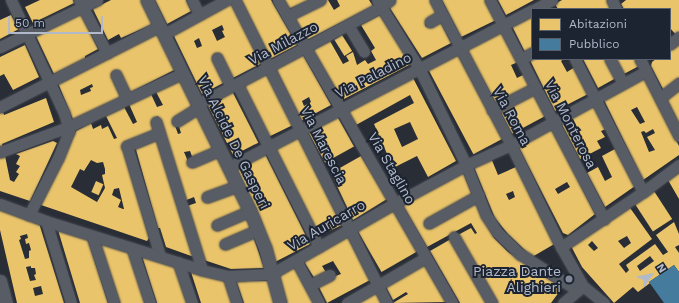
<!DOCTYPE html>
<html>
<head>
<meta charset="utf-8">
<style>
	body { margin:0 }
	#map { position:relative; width:679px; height:303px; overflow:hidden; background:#292d36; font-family:"Work Sans",sans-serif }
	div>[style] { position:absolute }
	.homes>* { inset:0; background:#e9c46a; transform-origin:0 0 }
	.public>* { inset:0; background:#457b9d }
	.roads { filter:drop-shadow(0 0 1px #45484f) drop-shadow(0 0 1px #45484f) }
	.minor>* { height:11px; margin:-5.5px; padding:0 5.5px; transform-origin:5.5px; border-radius:5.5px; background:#585c64 }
	.tertiary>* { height:13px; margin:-6.5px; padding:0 6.5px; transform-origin:6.5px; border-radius:6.5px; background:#585c64 }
	.dots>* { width:11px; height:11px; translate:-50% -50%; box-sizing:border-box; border:2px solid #1c2331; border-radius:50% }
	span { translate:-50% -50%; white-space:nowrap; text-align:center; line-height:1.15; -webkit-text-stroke:4px #1c2331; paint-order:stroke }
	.street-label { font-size:14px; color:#b2b9c8 }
	.poi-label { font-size:14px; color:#b2b9c8 }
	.right { translate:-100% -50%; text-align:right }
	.legend { position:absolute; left:531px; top:8px; width:140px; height:52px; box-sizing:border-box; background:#1c2331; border:1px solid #585f6d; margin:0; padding:5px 7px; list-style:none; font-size:12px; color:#b2b9c8 }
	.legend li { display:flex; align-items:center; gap:8px; height:20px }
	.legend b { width:20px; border:1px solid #585f6d }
	.north { position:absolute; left:631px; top:255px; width:40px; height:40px; -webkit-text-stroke:3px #1c2331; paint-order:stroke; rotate:57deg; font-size:11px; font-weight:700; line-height:16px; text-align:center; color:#b2b9c8 }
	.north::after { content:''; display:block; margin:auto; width:14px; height:18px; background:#b2b9c8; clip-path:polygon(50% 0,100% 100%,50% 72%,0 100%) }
	.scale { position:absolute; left:8px; top:16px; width:95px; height:18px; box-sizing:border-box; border:2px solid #b2b9c8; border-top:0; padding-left:5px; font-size:12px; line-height:14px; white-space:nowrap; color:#b2b9c8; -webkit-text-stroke:3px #1c2331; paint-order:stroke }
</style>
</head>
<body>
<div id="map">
	<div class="homes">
		<div style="clip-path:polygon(40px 0,73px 0,74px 3px,33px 23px,25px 7px)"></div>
		<div style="clip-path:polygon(111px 0,141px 0,153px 24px,121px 38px,119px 34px,108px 40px,93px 9px)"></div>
		<div style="clip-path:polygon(155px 0,186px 0,191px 11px,167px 24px)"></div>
		<div style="clip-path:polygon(evenodd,230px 0,262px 63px,202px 94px,173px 34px,230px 0,222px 25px,224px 30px,222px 31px,225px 37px,217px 41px,212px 30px,222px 25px,230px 0,199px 38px,202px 46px,197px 48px,194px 41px,199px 38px)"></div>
		<div style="clip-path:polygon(240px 0,271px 0,297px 45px,270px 59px)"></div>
		<div style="clip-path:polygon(284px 0,311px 0,289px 9px)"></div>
		<div style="clip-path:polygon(325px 0,328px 0,334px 10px,340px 6px,337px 0,369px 0,373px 6px,307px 40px,293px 15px)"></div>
		<div style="clip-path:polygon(394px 0,430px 0,438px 15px,425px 24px,426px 27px,439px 19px,451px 43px,422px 58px,388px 5px)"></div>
		<div style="clip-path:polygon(442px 0,486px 0,496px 20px,461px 37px)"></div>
		<div style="clip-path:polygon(498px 0,534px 0,506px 15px)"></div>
		<div style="clip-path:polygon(562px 0,608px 0,610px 9px,558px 9px,555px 4px)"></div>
		<div style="clip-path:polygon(626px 0,679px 0,679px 34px,677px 36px,670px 28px,670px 9px,624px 9px,621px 4px)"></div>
		<div style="clip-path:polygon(81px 14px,98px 49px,85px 56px,85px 59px,54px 74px,36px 36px)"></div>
		<div style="clip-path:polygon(532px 14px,532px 49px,525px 52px,511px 24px)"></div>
		<div style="clip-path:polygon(11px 15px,19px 29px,0 39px,0 20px)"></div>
		<div style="clip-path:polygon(380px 15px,411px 64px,342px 100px,313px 50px,330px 41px,343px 64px,349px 61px,346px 56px,353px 52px,357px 65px,365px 60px,368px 64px,376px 60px,371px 51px,375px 48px,361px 25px)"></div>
		<div style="clip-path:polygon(502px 29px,518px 62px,511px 65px,517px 78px,525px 74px,530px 85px,497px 105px,466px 48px)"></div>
		<div style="clip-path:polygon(evenodd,157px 33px,176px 69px,127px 94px,116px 71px,111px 74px,122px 97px,74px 122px,58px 83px,157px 33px,92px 84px,93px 87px,90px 88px,91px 91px,81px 95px,80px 90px,92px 84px)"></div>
		<div style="left:342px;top:35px;width:19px;height:9px;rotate:58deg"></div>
		<div style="clip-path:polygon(679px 41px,679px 78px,664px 91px,651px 66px,652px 62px,656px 59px,670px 59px,670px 48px)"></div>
		<div style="clip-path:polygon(25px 45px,39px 77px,13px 90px,4px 74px,0 76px,0 57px)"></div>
		<div style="left:457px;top:53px;width:97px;height:33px;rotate:62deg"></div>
		<div style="clip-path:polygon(evenodd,303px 55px,331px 105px,301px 121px,276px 69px,303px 55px,309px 97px,311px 102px,304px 106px,302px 101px,309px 97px)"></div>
		<div style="clip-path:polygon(529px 58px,564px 59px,561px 61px,567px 72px,575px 67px,588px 94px,555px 111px)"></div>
		<div style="clip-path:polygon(583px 59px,607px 59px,616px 78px,598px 88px)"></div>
		<div style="clip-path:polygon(612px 59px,636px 59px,639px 66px,620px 76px)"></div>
		<div style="left:267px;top:73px;width:58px;height:28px;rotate:64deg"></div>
		<div style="clip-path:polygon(evenodd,412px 76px,456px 161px,428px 177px,417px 156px,391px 169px,386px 160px,392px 158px,390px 155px,388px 156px,374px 124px,414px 103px,410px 95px,356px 125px,347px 110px,412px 76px,410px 122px,418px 139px,402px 147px,394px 129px,410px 122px)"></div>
		<div style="clip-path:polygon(evenodd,644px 76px,679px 146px,679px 155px,643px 180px,603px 98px,644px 76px,637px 107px,645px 122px,640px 124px,631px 110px,637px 107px,644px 76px,653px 129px,655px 133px,647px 137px,655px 150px,649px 152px,641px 132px,644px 131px,646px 133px,653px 129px)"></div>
		<div style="clip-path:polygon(evenodd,179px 77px,195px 108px,173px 120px,178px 134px,181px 133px,178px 123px,197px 112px,215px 149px,193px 159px,190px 151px,184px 152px,190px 166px,218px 155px,246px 216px,264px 268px,231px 269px,204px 260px,187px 206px,196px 203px,194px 197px,184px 201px,158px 116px,153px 119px,156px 132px,123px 145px,149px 238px,147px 241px,41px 205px,76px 131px,91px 123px,93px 129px,101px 125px,102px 129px,108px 126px,114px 139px,117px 138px,106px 116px,124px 107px,133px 124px,137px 122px,129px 104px,150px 92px,157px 107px,163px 105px,155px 90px,179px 77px,91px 160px,97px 163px,103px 162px,105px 169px,105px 174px,102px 175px,105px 188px,97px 202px,71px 187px,80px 169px,84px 171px,91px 160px,179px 77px,119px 188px,124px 209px,123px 209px,118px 207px,121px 200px,112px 195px,114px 189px,119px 188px)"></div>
		<div style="clip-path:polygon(679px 90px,679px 124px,667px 100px)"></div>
		<div style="left:232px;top:91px;width:58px;height:28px;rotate:63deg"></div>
		<div style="left:533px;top:92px;width:27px;height:38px;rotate:62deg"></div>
		<div style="clip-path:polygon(46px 98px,54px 122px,2px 144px,3px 147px,0 148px,0 113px,3px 112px,4px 115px)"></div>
		<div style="clip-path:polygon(593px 104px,606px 129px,601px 131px,605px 137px,597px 141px,601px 148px,580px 159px,560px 121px)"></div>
		<div style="left:337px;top:116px;width:35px;height:33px;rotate:61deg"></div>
		<div style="clip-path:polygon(evenodd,551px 126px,595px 214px,568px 235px,563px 233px,517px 144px,551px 126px,567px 182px,570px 187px,558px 194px,555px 189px,567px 182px)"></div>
		<div style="left:298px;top:135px;width:100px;height:27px;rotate:64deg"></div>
		<div style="clip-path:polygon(158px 136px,194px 257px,166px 247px,160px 228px,158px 228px,135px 146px)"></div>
		<div style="clip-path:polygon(53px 141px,57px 143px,30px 201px,0 191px,0 157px,5px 156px,10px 180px,14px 182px,19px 174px,16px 172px,20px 166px,16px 164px,20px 156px,16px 154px)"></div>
		<div style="clip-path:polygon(615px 149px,635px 186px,605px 207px,587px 173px,598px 167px,605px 181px,612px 177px,602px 156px)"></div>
		<div style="clip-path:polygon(264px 152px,310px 244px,275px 262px,261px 220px,236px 167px)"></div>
		<div style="clip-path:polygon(361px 156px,387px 199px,353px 220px,331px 173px)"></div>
		<div style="clip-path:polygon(evenodd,491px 158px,498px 175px,516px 167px,556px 243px,532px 257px,508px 234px,495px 218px,474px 167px,491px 158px,513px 191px,515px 197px,509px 200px,506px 194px,513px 191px)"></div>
		<div style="clip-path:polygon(462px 170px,478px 209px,494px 238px,508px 252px,562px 288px,551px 303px,497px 303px,458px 235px,471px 228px,475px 234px,477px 233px,471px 223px,427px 247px,402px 204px)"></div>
		<div style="clip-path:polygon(679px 173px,679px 199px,668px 180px)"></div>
		<div style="left:96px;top:181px;width:8px;height:12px;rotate:23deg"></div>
		<div style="left:652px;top:188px;width:37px;height:23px;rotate:57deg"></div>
		<div style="clip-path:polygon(evenodd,628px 205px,652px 239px,619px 264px,626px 273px,629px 270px,626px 265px,655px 244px,663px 255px,668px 252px,656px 235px,674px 222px,679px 234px,679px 245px,675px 247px,679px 253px,679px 272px,674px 265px,649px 282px,650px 283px,638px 292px,633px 287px,614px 303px,582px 267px,571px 246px,628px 205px,627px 236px,631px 243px,624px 248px,618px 241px,627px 236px,628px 205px,592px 241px,598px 248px,594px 251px,588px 245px,592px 241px,628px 205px,650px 256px,654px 261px,640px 271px,637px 266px,650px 256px)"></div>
		<div style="clip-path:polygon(evenodd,0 207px,38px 220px,64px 303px,17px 303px,0 230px,0 207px,27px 234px,28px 238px,25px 239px,26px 244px,29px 243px,31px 250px,29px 251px,29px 258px,25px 259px,19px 240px,21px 239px,20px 236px,27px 234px,0 207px,31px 266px,31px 268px,35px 268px,36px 274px,34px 275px,36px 280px,30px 281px,26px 267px,31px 266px,0 207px,41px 286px,43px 294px,35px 296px,33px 288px,41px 286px)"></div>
		<div style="left:393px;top:210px;width:48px;height:41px;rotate:60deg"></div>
		<div style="clip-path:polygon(58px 230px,88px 240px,108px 303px,80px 303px)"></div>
		<div style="clip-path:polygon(347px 235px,370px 280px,327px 303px,317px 283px,341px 274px,333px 261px,322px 266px,327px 274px,315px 279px,303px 260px)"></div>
		<div style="clip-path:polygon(451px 239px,488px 303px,460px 303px,430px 251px)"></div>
		<div style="clip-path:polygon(99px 241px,129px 251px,145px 303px,120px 303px)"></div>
		<div style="clip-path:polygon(141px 253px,176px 263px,188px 303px,157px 303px)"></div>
		<div style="clip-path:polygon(423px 262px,446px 302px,393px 303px,408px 294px,406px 292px,393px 300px,385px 285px)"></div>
		<div style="clip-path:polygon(294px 266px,316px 303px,287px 303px,278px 274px)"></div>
		<div style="clip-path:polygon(190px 269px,224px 278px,232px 303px,201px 303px)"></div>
		<div style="clip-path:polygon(236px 280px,268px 281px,275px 303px,244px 303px)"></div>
		<div style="clip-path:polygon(375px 290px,382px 303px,353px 303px)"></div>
	</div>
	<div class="public">
		<div style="clip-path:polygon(674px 265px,679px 272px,679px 303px,664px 303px,649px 282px)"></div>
	</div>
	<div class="roads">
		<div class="minor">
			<div style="left:11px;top:0;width:125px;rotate:64.9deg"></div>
			<div style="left:64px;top:113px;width:19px;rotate:74deg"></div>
			<div style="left:69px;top:131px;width:29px;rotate:112deg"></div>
			<div style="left:58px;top:158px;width:64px;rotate:117deg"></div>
			<div style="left:79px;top:0;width:60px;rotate:62.2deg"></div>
			<div style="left:192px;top:0;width:16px;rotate:63deg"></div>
			<div style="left:235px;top:0;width:339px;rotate:63.4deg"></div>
			<div style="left:278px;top:0;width:349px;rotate:60.1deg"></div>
			<div style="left:377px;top:0;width:80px;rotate:58.3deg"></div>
			<div style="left:419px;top:68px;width:108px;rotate:64.1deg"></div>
			<div style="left:466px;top:165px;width:54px;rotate:68.2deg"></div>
			<div style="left:486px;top:215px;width:20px;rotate:57deg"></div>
			<div style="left:497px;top:232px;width:32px;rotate:44deg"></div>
			<div style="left:520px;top:254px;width:67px;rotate:32.3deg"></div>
			<div style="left:435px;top:0;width:164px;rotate:62.3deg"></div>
			<div style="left:511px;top:145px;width:114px;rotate:63.9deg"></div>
			<div style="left:561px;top:247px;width:45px;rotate:60.6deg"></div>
			<div style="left:583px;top:286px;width:27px;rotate:39deg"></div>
			<div style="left:490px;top:0;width:247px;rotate:62.5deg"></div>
			<div style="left:612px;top:0;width:10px;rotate:66deg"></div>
			<div style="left:535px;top:9px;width:19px;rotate:-28deg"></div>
			<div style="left:287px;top:16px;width:37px;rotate:-26deg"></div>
			<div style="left:430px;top:22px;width:14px;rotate:-30deg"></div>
			<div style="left:348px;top:25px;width:31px;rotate:59deg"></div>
			<div style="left:164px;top:34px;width:71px;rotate:-28.7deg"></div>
			<div style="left:670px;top:44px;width:11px;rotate:-38deg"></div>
			<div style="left:0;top:47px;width:108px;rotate:-25.9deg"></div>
			<div style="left:217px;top:58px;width:32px;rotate:64deg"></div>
			<div style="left:521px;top:59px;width:13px;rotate:-29deg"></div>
			<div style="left:575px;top:59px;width:149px;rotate:62.9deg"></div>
			<div style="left:610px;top:59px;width:27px;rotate:62deg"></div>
			<div style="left:640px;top:59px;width:86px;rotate:63.1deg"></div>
			<div style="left:116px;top:75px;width:26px;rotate:65deg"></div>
			<div style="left:237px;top:84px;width:182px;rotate:63.3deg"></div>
			<div style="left:660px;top:98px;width:24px;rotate:-38deg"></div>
			<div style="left:198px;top:104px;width:207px;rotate:-27.9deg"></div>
			<div style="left:381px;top:7px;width:11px;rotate:-38deg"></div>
			<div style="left:0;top:107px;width:179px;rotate:-26.9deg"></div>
			<div style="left:492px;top:110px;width:42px;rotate:-27.2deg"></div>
			<div style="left:177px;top:121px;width:26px;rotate:-32deg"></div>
			<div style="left:156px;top:122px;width:155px;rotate:72.7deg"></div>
			<div style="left:159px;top:133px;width:35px;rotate:158deg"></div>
			<div style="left:127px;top:146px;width:115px;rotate:73.3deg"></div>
			<div style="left:0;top:152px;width:72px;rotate:-20.2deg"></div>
			<div style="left:68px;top:127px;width:127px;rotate:-25.2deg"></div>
			<div style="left:192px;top:162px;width:30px;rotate:-23deg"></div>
			<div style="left:229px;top:167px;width:341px;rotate:-27.4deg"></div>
			<div style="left:207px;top:197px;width:33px;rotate:-20deg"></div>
			<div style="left:0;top:204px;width:49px;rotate:20.3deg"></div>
			<div style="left:46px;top:221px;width:164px;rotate:17.4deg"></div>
			<div style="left:202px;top:270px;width:27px;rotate:13deg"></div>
			<div style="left:228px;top:276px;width:43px;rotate:-2.7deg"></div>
			<div style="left:271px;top:274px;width:143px;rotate:-29.8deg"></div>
			<div style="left:395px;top:203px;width:81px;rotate:-28.2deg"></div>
			<div style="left:466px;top:165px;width:49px;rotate:-24deg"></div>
			<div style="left:511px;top:145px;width:154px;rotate:-28.7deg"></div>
			<div style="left:46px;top:221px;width:86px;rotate:73deg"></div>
			<div style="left:429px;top:223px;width:57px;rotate:-29.2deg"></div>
			<div style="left:217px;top:225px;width:36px;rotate:-23deg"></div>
			<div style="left:92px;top:236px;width:71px;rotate:71.8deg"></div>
			<div style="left:454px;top:237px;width:76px;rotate:60.1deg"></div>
			<div style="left:225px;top:244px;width:36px;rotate:-23deg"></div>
			<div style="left:561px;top:247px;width:99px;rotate:-33.9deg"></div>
			<div style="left:643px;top:192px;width:45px;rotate:-36.9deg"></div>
			<div style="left:132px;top:248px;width:58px;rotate:71.9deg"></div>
			<div style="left:296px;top:260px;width:49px;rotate:61.9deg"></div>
			<div style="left:178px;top:262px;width:43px;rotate:71.1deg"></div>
			<div style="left:228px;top:276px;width:28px;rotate:72deg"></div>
			<div style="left:310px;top:285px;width:22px;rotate:-27deg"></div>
			<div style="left:347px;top:303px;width:90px;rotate:-30deg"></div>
			<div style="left:563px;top:303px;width:26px;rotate:-40deg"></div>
		</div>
		<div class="tertiary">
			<div style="left:147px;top:0;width:235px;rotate:64deg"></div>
			<div style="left:250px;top:211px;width:40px;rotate:68deg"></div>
			<div style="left:265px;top:248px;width:57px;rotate:74.7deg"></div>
			<div style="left:0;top:281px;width:23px;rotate:75deg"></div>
		</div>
	</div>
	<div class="dots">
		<div style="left:569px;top:279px;background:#828895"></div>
	</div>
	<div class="street-label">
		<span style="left:283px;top:43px;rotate:-28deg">Via Milazzo</span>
		<span style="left:373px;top:75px;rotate:-27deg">Via Paladino</span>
		<span style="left:512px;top:116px;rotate:62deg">Via Roma</span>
		<span style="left:571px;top:124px;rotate:63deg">Via Monterosa</span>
		<span style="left:234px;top:142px;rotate:64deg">Via Alcide De Gasperi</span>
		<span style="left:324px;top:145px;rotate:63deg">Via Marescia</span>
		<span style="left:392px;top:168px;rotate:60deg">Via Staglino</span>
		<span style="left:326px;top:225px;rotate:-30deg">Via Auricarro</span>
	</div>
	<div class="poi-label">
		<span class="right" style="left:561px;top:279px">Piazza Dante<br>Alighieri</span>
	</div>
	<ul class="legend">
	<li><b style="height:11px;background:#e9c46a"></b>Abitazioni</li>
	<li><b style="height:11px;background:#457b9d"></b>Pubblico</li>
	</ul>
	<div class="north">N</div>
	<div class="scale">50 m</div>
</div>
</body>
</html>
